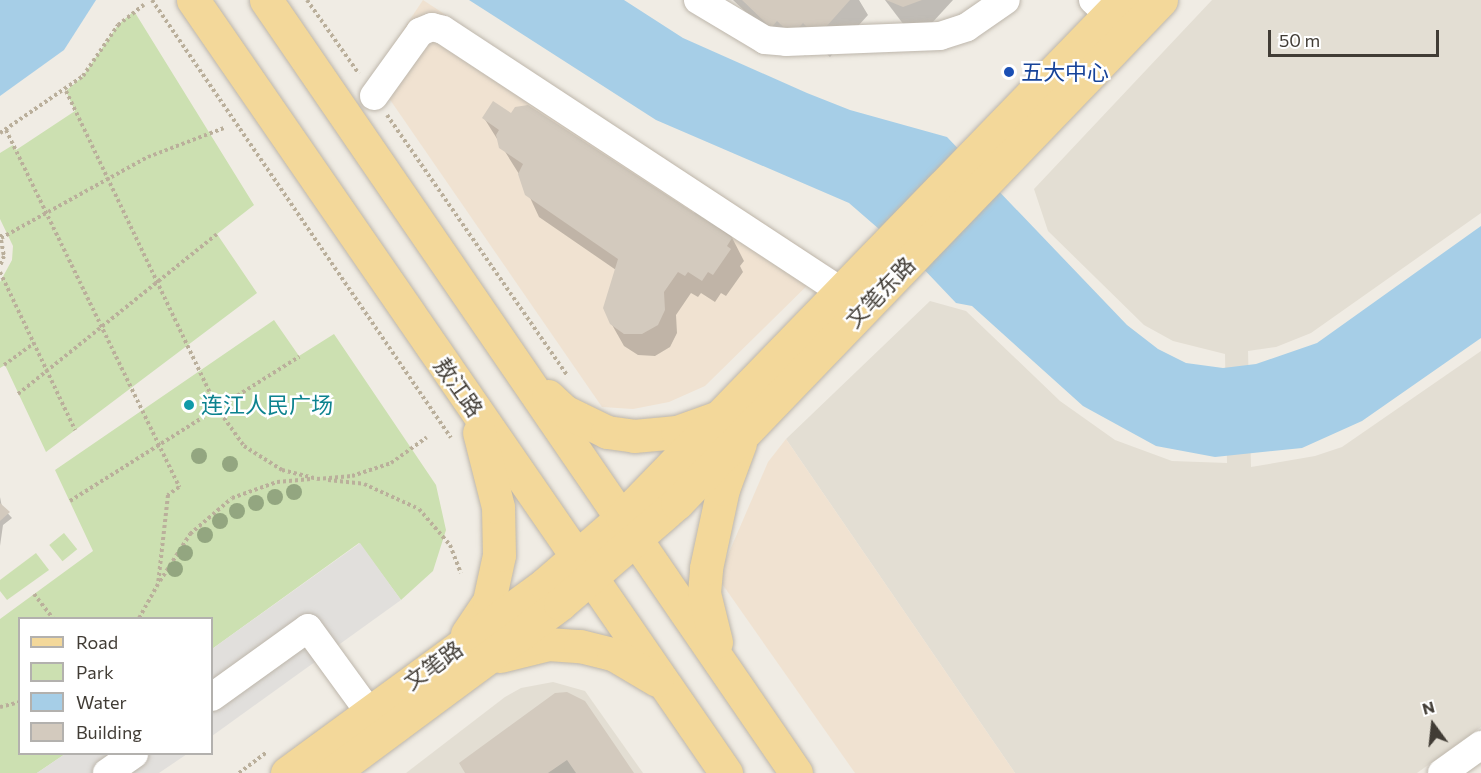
<!DOCTYPE html>
<html>
<head>
<meta charset="utf-8">
<style>
	body { margin:0 }
	#map { position:relative; width:1481px; height:773px; overflow:hidden; background:#f0ece4; font-family:Commissioner,"Noto Sans SC",sans-serif }
	div>[style] { position:absolute }
	.residential>* { inset:0; background:#e3ded3 }
	.commercial>* { inset:0; background:#f0e2d1 }
	.green>* { inset:0; background:#cce0b1; transform-origin:0 0 }
	.parking>* { inset:0; background:#e1dfdc }
	.water>* { inset:0; background:#a6cee7 }
	.shadow>* { inset:0; background:#0003 }
	.building>* { inset:0; background:#d3cabe }
	.path>* { height:4px; margin-top:-2px; transform-origin:0; background:repeating-linear-gradient(90deg,#baaf9b 0 3px,transparent 0 6px) }
	.roads { filter:drop-shadow(0 0 2px #bdb6ab) drop-shadow(0 0 2px #bdb6ab) }
	.minor>* { height:28px; margin:-14px; padding:0 14px; transform-origin:14px; border-radius:14px; background:#fff }
	.major>* { height:33px; margin:-16.5px; padding:0 16.5px; transform-origin:16.5px; border-radius:16.5px; background:#f3d89a }
	.trees>* { width:16px; height:16px; margin:-8px; border-radius:50%; background:#93a680 }
	.dots>* { width:16px; height:16px; translate:-50% -50%; box-sizing:border-box; border:3px solid #fff; border-radius:50% }
	span { translate:-50% -50%; white-space:nowrap; text-align:center; line-height:1.15; -webkit-text-stroke:5px #fff; paint-order:stroke }
	.transit-label { font-size:22px; color:#164399 }
	.left { translate:0 -50%; text-align:left }
	.street-label { font-size:22px; color:#413c35 }
	.culture-label { font-size:22px; color:#0d838f }
	.legend { position:absolute; left:18px; top:617px; width:195px; height:138px; box-sizing:border-box; background:#fff; border:2px solid #b3b1ae; margin:0; padding:8px 10px; list-style:none; font-size:18px; color:#413c35 }
	.legend li { display:flex; align-items:center; gap:12px; height:30px }
	.legend b { width:30px; border:2px solid #b3b1ae }
	.north { position:absolute; left:1403px; top:695px; width:60px; height:60px; -webkit-text-stroke:4px #fff; paint-order:stroke; rotate:345deg; font-size:16px; font-weight:700; line-height:24px; text-align:center; color:#413c35 }
	.north::after { content:''; display:block; margin:auto; width:21px; height:27px; background:#413c35; clip-path:polygon(50% 0,100% 100%,50% 72%,0 100%) }
	.scale { position:absolute; left:1268px; top:30px; width:171px; height:27px; box-sizing:border-box; border:3px solid #413c35; border-top:0; padding-left:8px; font-size:18px; line-height:21px; white-space:nowrap; color:#413c35; -webkit-text-stroke:4px #fff; paint-order:stroke }
</style>
</head>
<body>
<div id="map">
	<div class="residential">
		<div style="clip-path:polygon(1212px 0,1481px 0,1481px 213px,1311px 333px,1276px 347px,1248px 351px,1251px 467px,1315px 456px,1342px 447px,1481px 351px,1481px 727px,1417px 773px,1015px 773px,786px 439px,930px 301px,966px 311px,1060px 401px,1115px 440px,1172px 461px,1227px 463px,1225px 354px,1173px 341px,1144px 325px,1048px 231px,1034px 189px)"></div>
		<div style="clip-path:polygon(553px 682px,585px 691px,643px 773px,406px 773px,505px 697px,521px 688px)"></div>
	</div>
	<div class="commercial">
		<div style="clip-path:polygon(423px 0,828px 265px,705px 386px,669px 402px,633px 409px,602px 407px,373px 75px)"></div>
		<div style="clip-path:polygon(786px 439px,1015px 773px,855px 773px,718px 578px,768px 462px)"></div>
	</div>
	<div class="green">
		<div style="clip-path:polygon(134px 11px,254px 205px,217px 234px,257px 293px,46px 452px,5px 365px,0 368px,0 282px,12px 260px,13px 246px,0 219px,0 153px,13px 145px,16px 150px,75px 111px,66px 91px,83px 76px,118px 25px)"></div>
		<div style="clip-path:polygon(274px 320px,299px 356px,334px 334px,436px 485px,446px 530px,433px 571px,401px 600px,359px 543px,212px 649px,212px 618px,20px 618px,20px 754px,65px 754px,37px 773px,0 773px,0 619px,93px 551px,55px 470px)"></div>
		<div style="left:64px;top:533px;width:21px;height:19px;rotate:51deg"></div>
		<div style="clip-path:polygon(36px 553px,49px 570px,7px 600px,0 591px,0 580px)"></div>
	</div>
	<div class="parking">
		<div style="clip-path:polygon(360px 543px,401px 600px,212px 736px,212px 649px)"></div>
		<div style="clip-path:polygon(65px 754px,187px 754px,159px 773px,37px 773px)"></div>
	</div>
	<div class="water">
		<div style="clip-path:polygon(0 0,96px 0,64px 50px,0 96px)"></div>
		<div style="clip-path:polygon(469px 0,624px 0,683px 38px,807px 93px,850px 110px,947px 137px,1127px 325px,1158px 349px,1186px 363px,1223px 368px,1256px 364px,1317px 343px,1481px 226px,1481px 338px,1362px 421px,1302px 448px,1215px 457px,1156px 446px,1083px 406px,972px 306px,956px 303px,917px 262px,849px 203px,656px 120px)"></div>
	</div>
	<div class="shadow">
		<div style="clip-path:polygon(733px 0,859px 0,868px 15px,830px 57px,816px 44px,805px 56px,790px 42px,785px 49px)"></div>
		<div style="clip-path:polygon(885px 0,953px 0,931px 24px,904px 25px)"></div>
		<div style="clip-path:polygon(511px 115px,694px 215px,723px 220px,744px 261px,740px 266px,743px 272px,726px 296px,721px 293px,715px 302px,701px 293px,698px 297px,691px 293px,676px 315px,677px 333px,670px 347px,655px 356px,638px 355px,624px 346px,611px 323px,616px 270px,539px 217px,519px 174px,484px 118px)"></div>
		<div style="clip-path:polygon(0 497px,2px 507px,12px 518px,3px 525px,0 546px)"></div>
		<div style="clip-path:polygon(556px 694px,632px 773px,466px 773px)"></div>
	</div>
	<div class="building">
		<div style="clip-path:polygon(742px 0,850px 0,817px 37px,803px 23px,792px 35px,777px 21px,771px 28px)"></div>
		<div style="clip-path:polygon(886px 0,922px 0,903px 7px)"></div>
		<div style="clip-path:polygon(493px 101px,511px 113px,515px 107px,528px 105px,694px 213px,700px 204px,724px 219px,718px 228px,732px 238px,727px 246px,731px 249px,713px 275px,708px 272px,702px 281px,688px 272px,685px 276px,678px 272px,664px 292px,665px 310px,658px 325px,642px 334px,624px 334px,610px 324px,603px 308px,618px 259px,525px 195px,518px 174px,523px 164px,499px 148px,496px 135px,499px 130px,482px 118px)"></div>
		<div style="clip-path:polygon(0 503px,10px 512px,0 521px)"></div>
		<div style="clip-path:polygon(567px 692px,585px 701px,634px 773px,576px 773px,567px 760px,548px 773px,465px 773px,459px 763px,555px 693px)"></div>
	</div>
	<div class="path">
		<div style="left:152px;top:0;width:530px;rotate:55.68deg"></div>
		<div style="left:307px;top:0;width:90px;rotate:54.9deg"></div>
		<div style="left:66px;top:91px;width:351px;rotate:64.5deg"></div>
		<div style="left:217px;top:408px;width:47px;rotate:54.6deg"></div>
		<div style="left:244px;top:446px;width:45px;rotate:32.3deg"></div>
		<div style="left:282px;top:470px;width:36px;rotate:14deg"></div>
		<div style="left:317px;top:479px;width:35px;rotate:-5deg"></div>
		<div style="left:352px;top:476px;width:41px;rotate:-18.4deg"></div>
		<div style="left:391px;top:463px;width:44px;rotate:-35.8deg"></div>
		<div style="left:387px;top:115px;width:316px;rotate:55.3deg"></div>
		<div style="left:6px;top:130px;width:397px;rotate:64.1deg"></div>
		<div style="left:179px;top:487px;width:14px;rotate:144deg"></div>
		<div style="left:168px;top:495px;width:90px;rotate:96.4deg"></div>
		<div style="left:158px;top:584px;width:39px;rotate:119deg"></div>
		<div style="left:0;top:133px;width:101px;rotate:-34.5deg"></div>
		<div style="left:83px;top:76px;width:62px;rotate:-55.5deg"></div>
		<div style="left:118px;top:25px;width:33px;rotate:-38deg"></div>
		<div style="left:0;top:234px;width:22px;rotate:80deg"></div>
		<div style="left:4px;top:256px;width:11px;rotate:112deg"></div>
		<div style="left:1px;top:238px;width:168px;rotate:-28.9deg"></div>
		<div style="left:148px;top:157px;width:81px;rotate:-20.9deg"></div>
		<div style="left:0;top:272px;width:175px;rotate:64.6deg"></div>
		<div style="left:4px;top:365px;width:37px;rotate:-36deg"></div>
		<div style="left:18px;top:394px;width:255px;rotate:-38.8deg"></div>
		<div style="left:328px;top:480px;width:36px;rotate:6deg"></div>
		<div style="left:364px;top:484px;width:60px;rotate:24.4deg"></div>
		<div style="left:419px;top:509px;width:48px;rotate:49.3deg"></div>
		<div style="left:450px;top:545px;width:30px;rotate:69deg"></div>
		<div style="left:70px;top:501px;width:271px;rotate:-32.2deg"></div>
		<div style="left:160px;top:581px;width:56px;rotate:-57.4deg"></div>
		<div style="left:190px;top:534px;width:55px;rotate:-40.6deg"></div>
		<div style="left:232px;top:498px;width:48px;rotate:-19.6deg"></div>
		<div style="left:277px;top:482px;width:34px;rotate:-5deg"></div>
		<div style="left:34px;top:594px;width:31px;rotate:52deg"></div>
		<div style="left:0;top:707px;width:21px;rotate:-14deg"></div>
		<div style="left:239px;top:773px;width:34px;rotate:-37deg"></div>
	</div>
	<div class="roads">
		<div class="minor">
			<div style="left:698px;top:0;width:78px;rotate:30.8deg"></div>
			<div style="left:765px;top:40px;width:21px;rotate:5deg"></div>
			<div style="left:786px;top:42px;width:154px;rotate:-2.2deg"></div>
			<div style="left:940px;top:36px;width:28px;rotate:-18deg"></div>
			<div style="left:967px;top:27px;width:47px;rotate:-34.7deg"></div>
			<div style="left:1093px;top:0;width:22px;rotate:43deg"></div>
			<div style="left:374px;top:96px;width:79px;rotate:-54.3deg"></div>
			<div style="left:420px;top:32px;width:13px;rotate:-23deg"></div>
			<div style="left:432px;top:27px;width:11px;rotate:15deg"></div>
			<div style="left:443px;top:30px;width:477px;rotate:33.3deg"></div>
			<div style="left:212px;top:697px;width:118px;rotate:-35.7deg"></div>
			<div style="left:308px;top:628px;width:104px;rotate:54deg"></div>
			<div style="left:107px;top:773px;width:33px;rotate:-35deg"></div>
			<div style="left:1442px;top:773px;width:48px;rotate:-35.7deg"></div>
		</div>
		<div class="major">
			<div style="left:193px;top:0;width:939px;rotate:55.41deg"></div>
			<div style="left:266px;top:0;width:937px;rotate:55.56deg"></div>
			<div style="left:548px;top:396px;width:22px;rotate:43deg"></div>
			<div style="left:564px;top:411px;width:48px;rotate:26deg"></div>
			<div style="left:607px;top:432px;width:27px;rotate:8deg"></div>
			<div style="left:634px;top:436px;width:43px;rotate:-5.3deg"></div>
			<div style="left:677px;top:432px;width:45px;rotate:-19.7deg"></div>
			<div style="left:467px;top:634px;width:40px;rotate:-56deg"></div>
			<div style="left:489px;top:601px;width:47px;rotate:-77.7deg"></div>
			<div style="left:499px;top:555px;width:48px;rotate:-91.2deg"></div>
			<div style="left:498px;top:507px;width:77px;rotate:-104.2deg"></div>
			<div style="left:716px;top:642px;width:50px;rotate:-103.8deg"></div>
			<div style="left:704px;top:593px;width:25px;rotate:-85deg"></div>
			<div style="left:706px;top:568px;width:81px;rotate:-77.9deg"></div>
			<div style="left:723px;top:489px;width:49px;rotate:-69.7deg"></div>
			<div style="left:500px;top:656px;width:49px;rotate:-14deg"></div>
			<div style="left:548px;top:644px;width:32px;rotate:4deg"></div>
			<div style="left:580px;top:646px;width:34px;rotate:14deg"></div>
			<div style="left:613px;top:654px;width:51px;rotate:30.6deg"></div>
			<div style="left:287px;top:773px;width:320px;rotate:-36.2deg"></div>
			<div style="left:545px;top:584px;width:102px;rotate:-41deg"></div>
			<div style="left:622px;top:517px;width:720px;rotate:-45.9deg"></div>
			<div style="left:332px;top:773px;width:284px;rotate:-36.5deg"></div>
			<div style="left:560px;top:604px;width:155px;rotate:-40.8deg"></div>
			<div style="left:677px;top:503px;width:698px;rotate:-46.1deg"></div>
		</div>
	</div>
	<div class="trees">
		<div style="left:199px;top:456px"></div>
		<div style="left:230px;top:464px"></div>
		<div style="left:294px;top:492px"></div>
		<div style="left:275px;top:497px"></div>
		<div style="left:256px;top:503px"></div>
		<div style="left:237px;top:511px"></div>
		<div style="left:220px;top:521px"></div>
		<div style="left:205px;top:535px"></div>
		<div style="left:185px;top:553px"></div>
		<div style="left:175px;top:569px"></div>
	</div>
	<div class="dots">
		<div style="left:1009px;top:72px;background:#1a4fb4"></div>
		<div style="left:189px;top:405px;background:#0f9aa8"></div>
	</div>
	<div class="transit-label">
		<span class="left" style="left:1021px;top:72px">五大中心</span>
	</div>
	<div class="street-label">
		<span style="left:880px;top:292px;rotate:-46deg">文笔东路</span>
		<span style="left:459px;top:387px;rotate:55deg">敖江路</span>
		<span style="left:433px;top:665px;rotate:-36deg">文笔路</span>
	</div>
	<div class="culture-label">
		<span class="left" style="left:201px;top:405px">连江人民广场</span>
	</div>
	<ul class="legend">
	<li><b style="height:8px;background:#f3d89a"></b>Road</li>
	<li><b style="height:16px;background:#cce0b1"></b>Park</li>
	<li><b style="height:16px;background:#a6cee7"></b>Water</li>
	<li><b style="height:16px;background:#d3cabe"></b>Building</li>
	</ul>
	<div class="north">N</div>
	<div class="scale">50 m</div>
</div>
</body>
</html>
